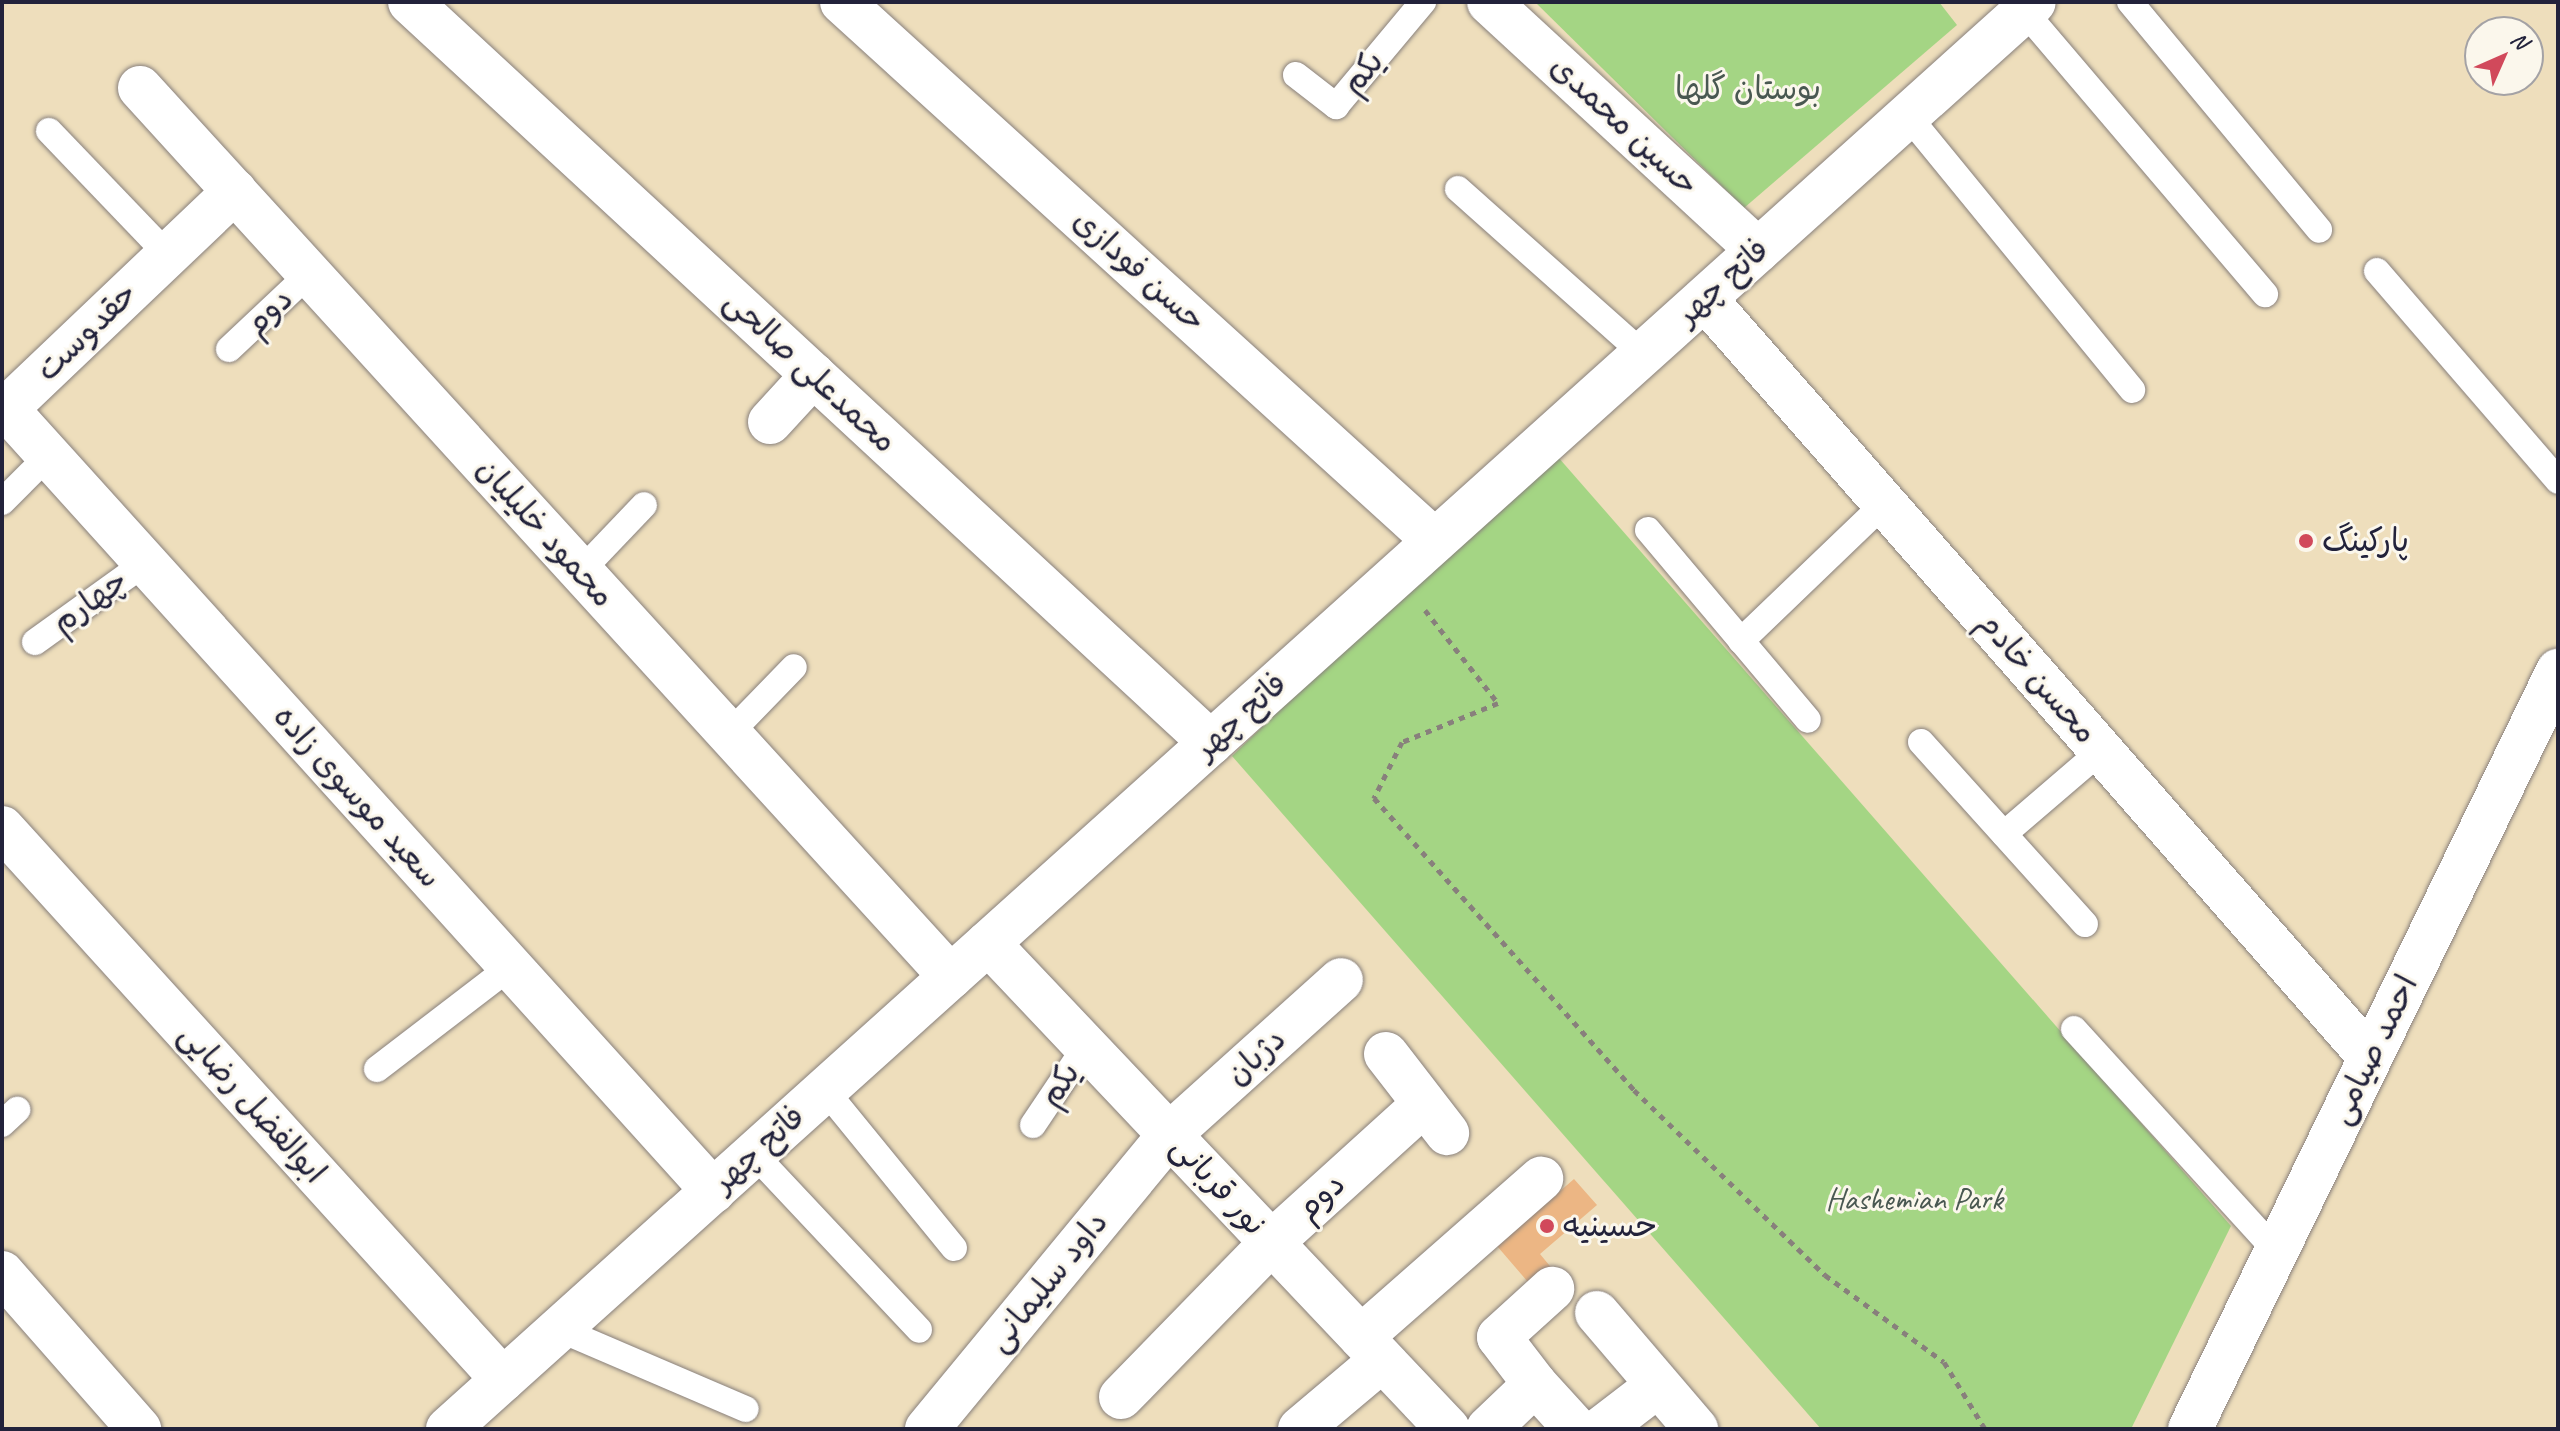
<!DOCTYPE html>
<html>
<head>
<meta charset="utf-8">
<style>
	body { margin:0 }
	#map { position:relative; width:2560px; height:1431px; overflow:hidden; background:#eedebc; font-family:Caveat,"Playpen Sans Arabic",sans-serif }
	div>[style] { position:absolute }
	.green>* { inset:0; background:#a4d584 }
	.building>* { inset:0; background:#ecb684 }
	.path>* { height:5px; margin-top:-2.5px; transform-origin:0; background:repeating-linear-gradient(90deg,#88807c 0 6px,transparent 0 12px) }
	.roads { filter:drop-shadow(0 0 2px #88807c) drop-shadow(0 0 2px #88807c) }
	.service>* { height:26px; margin:-13px; padding:0 13px; transform-origin:13px; border-radius:13px; background:#fff }
	.minor>* { height:44px; margin:-22px; padding:0 22px; transform-origin:22px; border-radius:22px; background:#fff }
	.tertiary>* { height:44px; margin:-22px; padding:0 22px; transform-origin:22px; border-radius:22px; background:#fff }
	.dots>* { width:22px; height:22px; translate:-50% -50%; box-sizing:border-box; border:4px solid #fbf7ec; border-radius:50% }
	span { translate:-50% -50%; white-space:nowrap; text-align:center; line-height:1.15; -webkit-text-stroke:6px #fbf7ec; paint-order:stroke }
	.street-label { font-size:32px; color:#22223b }
	.park-label { font-size:32px; color:#495851 }
	.poi-label { font-size:32px; color:#22223b }
	.left { translate:0 -50%; text-align:left }
	.frame { position:absolute; inset:0; border:4px solid #22223b; pointer-events:none }
	.north { position:absolute; left:2464px; top:16px; width:80px; height:80px; box-sizing:border-box; background:#fbf7ec; border:2px solid #a4a2a5; border-radius:50%; rotate:45deg; font-size:22px; font-weight:700; line-height:32px; text-align:center; color:#22223b }
	.north::after { content:''; display:block; margin:auto; width:28px; height:36px; background:#d1495b; clip-path:polygon(50% 0,100% 100%,50% 72%,0 100%) }
</style>
</head>
<body>
<div id="map">
	<div class="green">
		<div style="clip-path:polygon(1535px 2px,1939px 2px,1957px 25px,1744px 208px)"></div>
		<div style="clip-path:polygon(1551px 449px,2231px 1226px,2131px 1429px,1821px 1429px,1232px 756px)"></div>
	</div>
	<div class="building">
		<div style="clip-path:polygon(1574px 1179px,1597px 1205px,1540px 1254px,1554px 1271px,1534px 1289px,1497px 1246px)"></div>
	</div>
	<div class="path">
		<div style="left:1425px;top:610px;width:118px;rotate:51.9deg"></div>
		<div style="left:1498px;top:703px;width:104px;rotate:157.9deg"></div>
		<div style="left:1402px;top:742px;width:63px;rotate:116.6deg"></div>
		<div style="left:1374px;top:798px;width:391px;rotate:48.3deg"></div>
		<div style="left:1634px;top:1090px;width:266px;rotate:44.1deg"></div>
		<div style="left:1825px;top:1275px;width:147px;rotate:36.2deg"></div>
		<div style="left:1944px;top:1362px;width:79px;rotate:58.5deg"></div>
	</div>
	<div class="roads">
		<div class="service">
			<div style="left:2130px;top:2px;width:296px;rotate:50.3deg"></div>
			<div style="left:2024px;top:11px;width:372px;rotate:49.6deg"></div>
			<div style="left:1296px;top:75px;width:51px;rotate:37.8deg"></div>
			<div style="left:1336px;top:106px;width:136px;rotate:-50.1deg"></div>
			<div style="left:1908px;top:116px;width:354px;rotate:50.7deg"></div>
			<div style="left:49px;top:131px;width:172px;rotate:46.2deg"></div>
			<div style="left:1458px;top:189px;width:248px;rotate:41.7deg"></div>
			<div style="left:2377px;top:271px;width:277px;rotate:49.2deg"></div>
			<div style="left:229px;top:349px;width:110px;rotate:-43.2deg"></div>
			<div style="left:2px;top:502px;width:66px;rotate:-45deg"></div>
			<div style="left:1648px;top:530px;width:248px;rotate:49.9deg"></div>
			<div style="left:581px;top:571px;width:91px;rotate:-46.3deg"></div>
			<div style="left:1741px;top:641px;width:198px;rotate:-43.8deg"></div>
			<div style="left:35px;top:642px;width:135px;rotate:-35.7deg"></div>
			<div style="left:729px;top:734px;width:93px;rotate:-45.9deg"></div>
			<div style="left:1921px;top:742px;width:245px;rotate:48deg"></div>
			<div style="left:2004px;top:834px;width:128px;rotate:-40.6deg"></div>
			<div style="left:2074px;top:1029px;width:300px;rotate:47.7deg"></div>
			<div style="left:377px;top:1069px;width:168px;rotate:-37.5deg"></div>
			<div style="left:825px;top:1090px;width:204px;rotate:50.8deg"></div>
			<div style="left:2px;top:1124px;width:21px;rotate:-43deg"></div>
			<div style="left:1033px;top:1125px;width:95px;rotate:-56.1deg"></div>
			<div style="left:754px;top:1154px;width:241px;rotate:46.8deg"></div>
			<div style="left:559px;top:1329px;width:203px;rotate:23.2deg"></div>
		</div>
		<div class="minor">
			<div style="left:410px;top:2px;width:1091px;rotate:42.77deg"></div>
			<div style="left:842px;top:2px;width:801px;rotate:42.27deg"></div>
			<div style="left:1489px;top:2px;width:366px;rotate:42.7deg"></div>
			<div style="left:140px;top:88px;width:1203px;rotate:47.63deg"></div>
			<div style="left:1705px;top:299px;width:1008px;rotate:48.74deg"></div>
			<div style="left:2px;top:404px;width:1061px;rotate:47.9deg"></div>
			<div style="left:6px;top:409px;width:316px;rotate:-43.6deg"></div>
			<div style="left:770px;top:422px;width:64px;rotate:-47.5deg"></div>
			<div style="left:2px;top:828px;width:745px;rotate:47.77deg"></div>
			<div style="left:988px;top:943px;width:669px;rotate:46.57deg"></div>
			<div style="left:1386px;top:1054px;width:100px;rotate:52.3deg"></div>
			<div style="left:2px;top:1273px;width:208px;rotate:48.7deg"></div>
			<div style="left:1597px;top:1313px;width:153px;rotate:49.5deg"></div>
			<div style="left:1361px;top:1337px;width:240px;rotate:-41.3deg"></div>
			<div style="left:1535px;top:1384px;width:59px;rotate:-127.5deg"></div>
			<div style="left:1499px;top:1337px;width:72px;rotate:-42.2deg"></div>
			<div style="left:1121px;top:1397px;width:216px;rotate:-45.7deg"></div>
			<div style="left:1272px;top:1242px;width:205px;rotate:-42.2deg"></div>
			<div style="left:927px;top:1429px;width:382px;rotate:-50.5deg"></div>
			<div style="left:1170px;top:1134px;width:230px;rotate:-42deg"></div>
			<div style="left:1300px;top:1429px;width:107px;rotate:-40.1deg"></div>
			<div style="left:1488px;top:1429px;width:65px;rotate:-43.8deg"></div>
			<div style="left:1535px;top:1384px;width:61px;rotate:47.7deg"></div>
			<div style="left:1601px;top:1429px;width:71px;rotate:-37.5deg"></div>
		</div>
		<div class="tertiary">
			<div style="left:448px;top:1429px;width:2133px;rotate:-41.98deg"></div>
			<div style="left:2190px;top:1429px;width:843px;rotate:-64.1deg"></div>
		</div>
	</div>
	<div class="dots">
		<div style="left:2306px;top:541px;background:#d1495b"></div>
		<div style="left:1547px;top:1226px;background:#d1495b"></div>
	</div>
	<div class="street-label">
		<span style="left:1363px;top:73px;rotate:-50deg">یکم</span>
		<span style="left:1624px;top:126px;rotate:43deg">حسین محمدی</span>
		<span style="left:1139px;top:271px;rotate:42deg">حسن فودازی</span>
		<span style="left:1723px;top:282px;rotate:-42deg">فاتح چهر</span>
		<span style="left:269px;top:312px;rotate:-43deg">دوم</span>
		<span style="left:87px;top:332px;rotate:-44deg">حقدوست</span>
		<span style="left:810px;top:372px;rotate:43deg">محمدعلی صالحی</span>
		<span style="left:545px;top:533px;rotate:48deg">محمود خلیلیان</span>
		<span style="left:90px;top:602px;rotate:-36deg">چهارم</span>
		<span style="left:2037px;top:678px;rotate:49deg">محسن خادم</span>
		<span style="left:1241px;top:716px;rotate:-42deg">فاتح چهر</span>
		<span style="left:357px;top:797px;rotate:48deg">سعید موسوی زاده</span>
		<span style="left:2374px;top:1050px;rotate:-64deg">احمد صیامی</span>
		<span style="left:1256px;top:1057px;rotate:-42deg">دژبان</span>
		<span style="left:1060px;top:1085px;rotate:-56deg">یکم</span>
		<span style="left:252px;top:1104px;rotate:48deg">ابوالفضل رضایی</span>
		<span style="left:759px;top:1149px;rotate:-42deg">فاتح چهر</span>
		<span style="left:1218px;top:1186px;rotate:47deg">نور قربانی</span>
		<span style="left:1321px;top:1197px;rotate:-42deg">دوم</span>
		<span style="left:1048px;top:1282px;rotate:-51deg">داود سلیمانی</span>
	</div>
	<div class="park-label">
		<span style="left:1748px;top:89px">بوستان گلها</span>
		<span style="left:1914px;top:1199px">Hashemian Park</span>
	</div>
	<div class="poi-label">
		<span class="left" style="left:2322px;top:541px">پارکینگ</span>
		<span class="left" style="left:1563px;top:1226px">حسینیه</span>
	</div>
	<div class="frame"></div>
	<div class="north">N</div>
</div>
</body>
</html>
